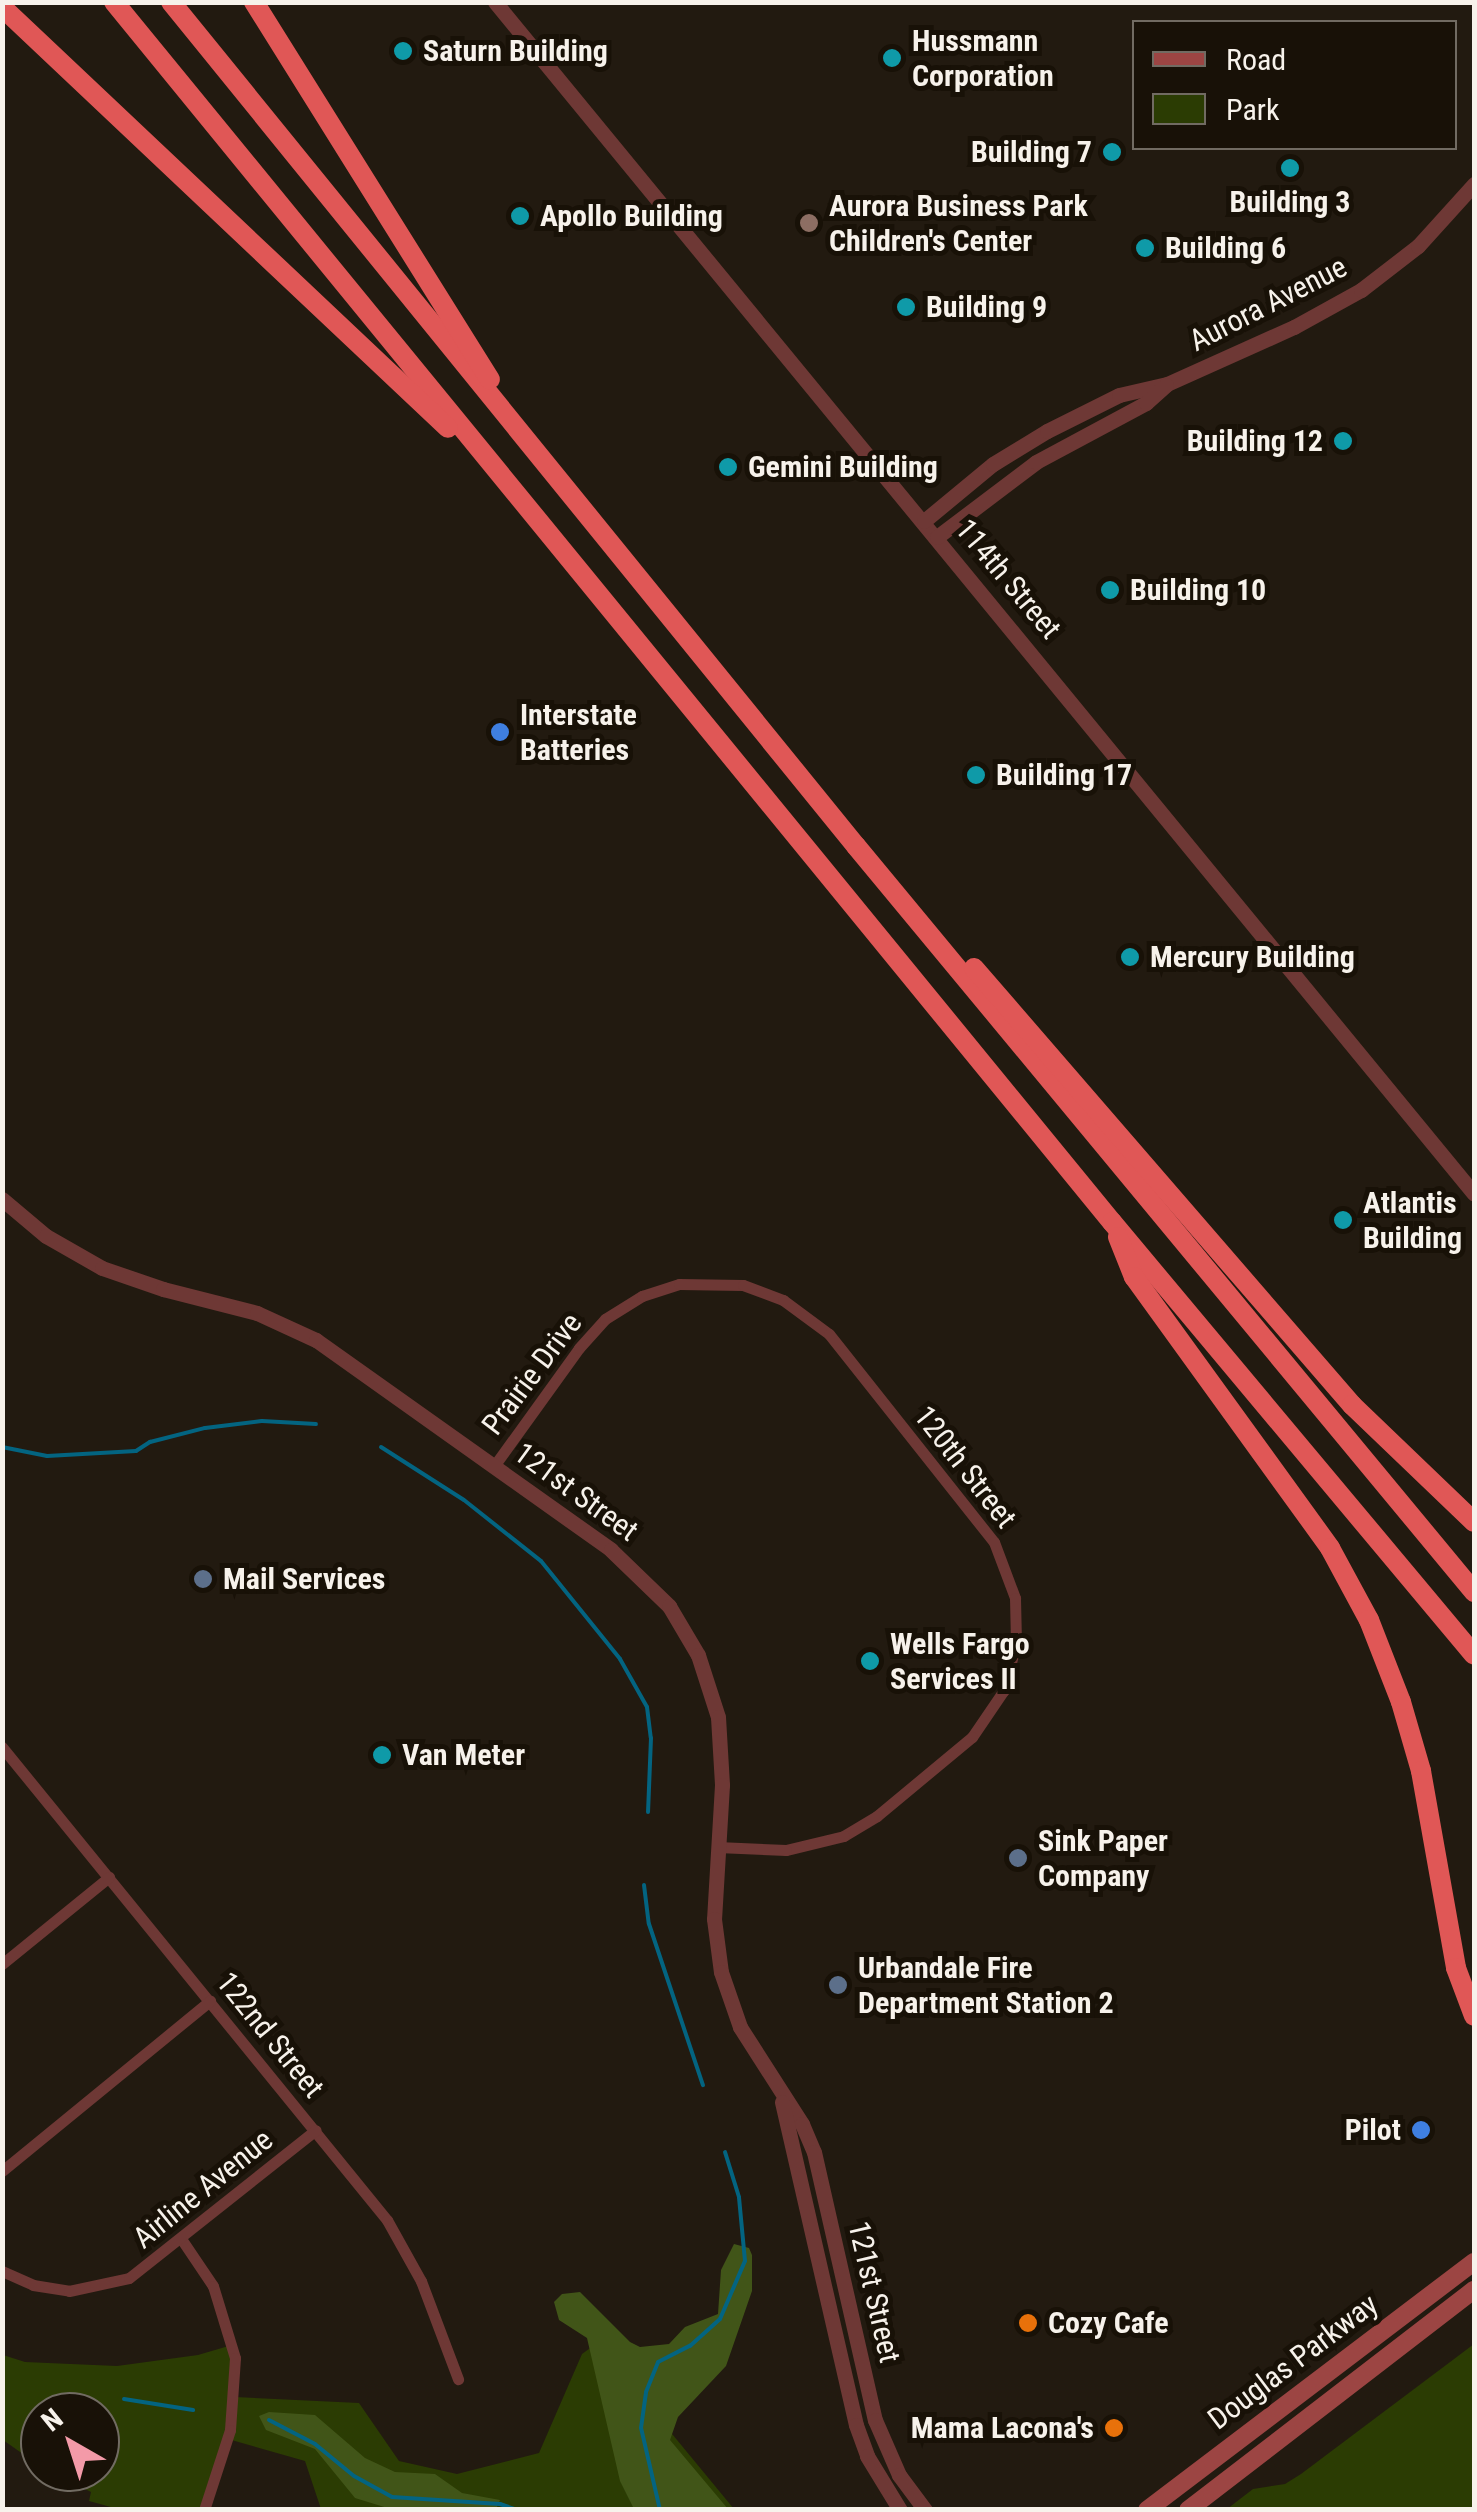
<!DOCTYPE html>
<html>
<head>
<meta charset="utf-8">
<style>
	body { margin:0 }
	#map { position:relative; width:1477px; height:2512px; overflow:hidden; background:#221a10; font-family:"Roboto Condensed",sans-serif }
	div>[style] { position:absolute }
	.green>* { inset:0; background:#2b3c03 }
	.forest>* { inset:0; background:#415518 }
	.stream>* { height:4px; margin:-2px; padding:0 2px; transform-origin:2px; border-radius:2px; background:#036481 }
	.minor>* { height:11px; margin:-5.5px; padding:0 5.5px; transform-origin:5.5px; border-radius:5.5px; background:#6e3835 }
	.tertiary>* { height:15px; margin:-7.5px; padding:0 7.5px; transform-origin:7.5px; border-radius:7.5px; background:#6e3835 }
	.secondary>* { height:18px; margin:-9px; padding:0 9px; transform-origin:9px; border-radius:9px; background:#9c4543 }
	.motorway>* { height:20px; margin:-10px; padding:0 10px; transform-origin:10px; border-radius:10px; background:#e05756 }
	.dots>* { width:28px; height:28px; translate:-50% -50%; box-sizing:border-box; border:5px solid #181107; border-radius:50% }
	span { translate:-50% -50%; white-space:nowrap; text-align:center; line-height:1.15; -webkit-text-stroke:10px #181107; paint-order:stroke }
	.poi-label { font-size:30px; color:#f7f2eb; font-weight:700 }
	.left { translate:0 -50%; text-align:left }
	.right { translate:-100% -50%; text-align:right }
	.street-label { font-size:30px; color:#f7f2eb }
	.frame { position:absolute; inset:0; border:5px solid #f7f2eb; pointer-events:none }
	.legend { position:absolute; left:1132px; top:20px; width:325px; height:130px; box-sizing:border-box; background:#181107; border:2px solid #716b62; margin:0; padding:12px 18px; list-style:none; font-size:30px; color:#f7f2eb }
	.legend li { display:flex; align-items:center; gap:20px; height:50px }
	.legend b { width:50px; border:2px solid #716b62 }
	.north { position:absolute; left:20px; top:2392px; width:100px; height:100px; box-sizing:border-box; background:#181107; border:2px solid #716b62; border-radius:50%; rotate:321deg; font-size:28px; font-weight:700; line-height:40px; text-align:center; color:#f7f2eb }
	.north::after { content:''; display:block; margin:auto; width:35px; height:45px; background:#f39aa8; clip-path:polygon(50% 0,100% 100%,50% 72%,0 100%) }
</style>
</head>
<body>
<div id="map">
	<div class="green">
		<div style="clip-path:polygon(597px 2343px,734px 2509px,321px 2509px,305px 2461px,228px 2439px,204px 2509px,118px 2509px,89px 2501px,91px 2492px,50px 2472px,100px 2472px,100px 2412px,40px 2412px,40px 2466px,3px 2440px,3px 2355px,25px 2362px,117px 2366px,198px 2355px,232px 2345px,235px 2397px,359px 2403px,399px 2461px,457px 2474px,539px 2453px,582px 2354px)"></div>
		<div style="clip-path:polygon(1474px 2344px,1474px 2509px,1227px 2509px,1253px 2489px,1285px 2484px,1301px 2474px)"></div>
	</div>
	<div class="forest">
		<div style="clip-path:polygon(734px 2244px,749px 2248px,752px 2255px,752px 2291px,726px 2366px,678px 2417px,670px 2440px,728px 2509px,634px 2509px,620px 2481px,587px 2338px,559px 2320px,554px 2302px,562px 2294px,580px 2292px,630px 2342px,640px 2347px,669px 2344px,685px 2327px,718px 2314px,721px 2270px)"></div>
		<div style="clip-path:polygon(269px 2412px,315px 2415px,365px 2458px,395px 2472px,435px 2474px,462px 2493px,500px 2500px,497px 2507px,486px 2509px,394px 2510px,355px 2498px,315px 2449px,266px 2430px,259px 2416px)"></div>
	</div>
	<div class="stream">
		<div style="left:2px;top:1447px;width:46px;rotate:11.3deg"></div>
		<div style="left:47px;top:1456px;width:89px;rotate:-3.2deg"></div>
		<div style="left:136px;top:1451px;width:17px;rotate:-33deg"></div>
		<div style="left:150px;top:1442px;width:57px;rotate:-14.3deg"></div>
		<div style="left:205px;top:1428px;width:57px;rotate:-7deg"></div>
		<div style="left:262px;top:1421px;width:54px;rotate:3.2deg"></div>
		<div style="left:381px;top:1447px;width:98px;rotate:32.6deg"></div>
		<div style="left:464px;top:1500px;width:98px;rotate:38.4deg"></div>
		<div style="left:541px;top:1561px;width:126px;rotate:51.1deg"></div>
		<div style="left:620px;top:1659px;width:55px;rotate:60.6deg"></div>
		<div style="left:647px;top:1707px;width:31px;rotate:83deg"></div>
		<div style="left:651px;top:1738px;width:74px;rotate:92.3deg"></div>
		<div style="left:644px;top:1885px;width:39px;rotate:83deg"></div>
		<div style="left:649px;top:1924px;width:170px;rotate:71.5deg"></div>
		<div style="left:124px;top:2399px;width:70px;rotate:9.1deg"></div>
		<div style="left:269px;top:2420px;width:52px;rotate:27.6deg"></div>
		<div style="left:315px;top:2444px;width:50px;rotate:39.4deg"></div>
		<div style="left:354px;top:2476px;width:43px;rotate:28.9deg"></div>
		<div style="left:392px;top:2497px;width:108px;rotate:3.7deg"></div>
		<div style="left:500px;top:2504px;width:18px;rotate:19deg"></div>
		<div style="left:660px;top:2510px;width:84px;rotate:-103deg"></div>
		<div style="left:641px;top:2428px;width:36px;rotate:-82deg"></div>
		<div style="left:646px;top:2392px;width:32px;rotate:-68deg"></div>
		<div style="left:658px;top:2362px;width:36px;rotate:-27deg"></div>
		<div style="left:690px;top:2346px;width:40px;rotate:-42deg"></div>
		<div style="left:720px;top:2319px;width:63px;rotate:-66.7deg"></div>
		<div style="left:745px;top:2261px;width:64px;rotate:-95.4deg"></div>
		<div style="left:739px;top:2197px;width:47px;rotate:-107.3deg"></div>
	</div>
	<div class="minor">
		<div style="left:494px;top:1466px;width:145px;rotate:-54.2deg"></div>
		<div style="left:579px;top:1348px;width:39px;rotate:-48deg"></div>
		<div style="left:605px;top:1319px;width:44px;rotate:-31.9deg"></div>
		<div style="left:642px;top:1296px;width:39px;rotate:-18deg"></div>
		<div style="left:679px;top:1284px;width:64px;rotate:0.9deg"></div>
		<div style="left:743px;top:1285px;width:43px;rotate:20.6deg"></div>
		<div style="left:783px;top:1300px;width:57px;rotate:36.5deg"></div>
		<div style="left:829px;top:1334px;width:265px;rotate:51.6deg"></div>
		<div style="left:994px;top:1542px;width:60px;rotate:69.4deg"></div>
		<div style="left:1015px;top:1598px;width:45px;rotate:88.7deg"></div>
		<div style="left:1016px;top:1643px;width:49px;rotate:104.3deg"></div>
		<div style="left:1004px;top:1690px;width:57px;rotate:124.2deg"></div>
		<div style="left:972px;top:1737px;width:124px;rotate:140.3deg"></div>
		<div style="left:877px;top:1816px;width:39px;rotate:149deg"></div>
		<div style="left:844px;top:1836px;width:60px;rotate:166.4deg"></div>
		<div style="left:786px;top:1850px;width:69px;rotate:-177.5deg"></div>
		<div style="left:2px;top:1747px;width:610px;rotate:50.86deg"></div>
		<div style="left:387px;top:2220px;width:70px;rotate:60.9deg"></div>
		<div style="left:421px;top:2281px;width:105px;rotate:69.3deg"></div>
		<div style="left:2px;top:1964px;width:138px;rotate:-39.1deg"></div>
		<div style="left:2px;top:2171px;width:269px;rotate:-39.3deg"></div>
		<div style="left:182px;top:2240px;width:55px;rotate:56deg"></div>
		<div style="left:213px;top:2286px;width:75px;rotate:73deg"></div>
		<div style="left:235px;top:2358px;width:72px;rotate:94deg"></div>
		<div style="left:230px;top:2430px;width:84px;rotate:108deg"></div>
		<div style="left:2px;top:2271px;width:34px;rotate:24deg"></div>
		<div style="left:33px;top:2285px;width:36px;rotate:9deg"></div>
		<div style="left:69px;top:2291px;width:61px;rotate:-12.2deg"></div>
		<div style="left:129px;top:2278px;width:238px;rotate:-38.4deg"></div>
	</div>
	<div class="tertiary">
		<div style="left:495px;top:2px;width:1542px;rotate:50.6deg"></div>
		<div style="left:924px;top:521px;width:89px;rotate:-39.6deg"></div>
		<div style="left:993px;top:464px;width:63px;rotate:-31.4deg"></div>
		<div style="left:1047px;top:431px;width:80px;rotate:-26.6deg"></div>
		<div style="left:1119px;top:395px;width:49px;rotate:-12.9deg"></div>
		<div style="left:1167px;top:384px;width:139px;rotate:-24.2deg"></div>
		<div style="left:1294px;top:327px;width:77px;rotate:-28.9deg"></div>
		<div style="left:1361px;top:290px;width:72px;rotate:-37.7deg"></div>
		<div style="left:1418px;top:246px;width:84px;rotate:-47.9deg"></div>
		<div style="left:937px;top:537px;width:124px;rotate:-37.1deg"></div>
		<div style="left:1036px;top:462px;width:125px;rotate:-28.2deg"></div>
		<div style="left:1146px;top:403px;width:27px;rotate:-42deg"></div>
		<div style="left:2px;top:1199px;width:57px;rotate:40.1deg"></div>
		<div style="left:46px;top:1236px;width:64px;rotate:29.7deg"></div>
		<div style="left:102px;top:1268px;width:65px;rotate:19deg"></div>
		<div style="left:163px;top:1289px;width:97px;rotate:14.3deg"></div>
		<div style="left:257px;top:1313px;width:65px;rotate:24.6deg"></div>
		<div style="left:316px;top:1340px;width:362px;rotate:35.4deg"></div>
		<div style="left:611px;top:1550px;width:81px;rotate:44deg"></div>
		<div style="left:669px;top:1606px;width:57px;rotate:59.4deg"></div>
		<div style="left:698px;top:1655px;width:65px;rotate:72.1deg"></div>
		<div style="left:718px;top:1717px;width:68px;rotate:86.6deg"></div>
		<div style="left:722px;top:1785px;width:134px;rotate:93.4deg"></div>
		<div style="left:714px;top:1919px;width:53px;rotate:82.5deg"></div>
		<div style="left:721px;top:1972px;width:58px;rotate:70.9deg"></div>
		<div style="left:740px;top:2027px;width:115px;rotate:57.4deg"></div>
		<div style="left:802px;top:2124px;width:30px;rotate:67deg"></div>
		<div style="left:814px;top:2152px;width:275px;rotate:77.2deg"></div>
		<div style="left:875px;top:2420px;width:60px;rotate:66.4deg"></div>
		<div style="left:899px;top:2475px;width:44px;rotate:53.4deg"></div>
		<div style="left:782px;top:2102px;width:331px;rotate:77.1deg"></div>
		<div style="left:856px;top:2425px;width:33px;rotate:70deg"></div>
		<div style="left:867px;top:2456px;width:63px;rotate:58.6deg"></div>
	</div>
	<div class="secondary">
		<div style="left:1147px;top:2510px;width:410px;rotate:-37.2deg"></div>
		<div style="left:1188px;top:2510px;width:361px;rotate:-37.6deg"></div>
	</div>
	<div class="motorway">
		<div style="left:114px;top:2px;width:1576px;rotate:50.72deg"></div>
		<div style="left:1112px;top:1222px;width:564px;rotate:50.1deg"></div>
		<div style="left:171px;top:2px;width:1087px;rotate:50.94deg"></div>
		<div style="left:856px;top:846px;width:969px;rotate:50.36deg"></div>
		<div style="left:254px;top:2px;width:445px;rotate:58deg"></div>
		<div style="left:2px;top:7px;width:613px;rotate:43.35deg"></div>
		<div style="left:974px;top:968px;width:578px;rotate:49.14deg"></div>
		<div style="left:1352px;top:1405px;width:169px;rotate:43.8deg"></div>
		<div style="left:1118px;top:1237px;width:43px;rotate:68.2deg"></div>
		<div style="left:1134px;top:1277px;width:334px;rotate:54.1deg"></div>
		<div style="left:1330px;top:1548px;width:82px;rotate:61.6deg"></div>
		<div style="left:1369px;top:1620px;width:88px;rotate:68.7deg"></div>
		<div style="left:1401px;top:1702px;width:72px;rotate:73.8deg"></div>
		<div style="left:1421px;top:1771px;width:200px;rotate:79.9deg"></div>
		<div style="left:1456px;top:1968px;width:51px;rotate:69.4deg"></div>
	</div>
	<div class="dots">
		<div style="left:403px;top:51px;background:#0f9aa8"></div>
		<div style="left:892px;top:58px;background:#0f9aa8"></div>
		<div style="left:1112px;top:152px;background:#0f9aa8"></div>
		<div style="left:1290px;top:168px;background:#0f9aa8"></div>
		<div style="left:520px;top:216px;background:#0f9aa8"></div>
		<div style="left:809px;top:223px;background:#8d6e63"></div>
		<div style="left:1145px;top:248px;background:#0f9aa8"></div>
		<div style="left:906px;top:307px;background:#0f9aa8"></div>
		<div style="left:1343px;top:441px;background:#0f9aa8"></div>
		<div style="left:728px;top:467px;background:#0f9aa8"></div>
		<div style="left:1110px;top:590px;background:#0f9aa8"></div>
		<div style="left:500px;top:732px;background:#3f7fe0"></div>
		<div style="left:976px;top:775px;background:#0f9aa8"></div>
		<div style="left:1130px;top:957px;background:#0f9aa8"></div>
		<div style="left:1343px;top:1220px;background:#0f9aa8"></div>
		<div style="left:203px;top:1579px;background:#5c6f8a"></div>
		<div style="left:870px;top:1661px;background:#0f9aa8"></div>
		<div style="left:382px;top:1755px;background:#0f9aa8"></div>
		<div style="left:1018px;top:1858px;background:#5c6f8a"></div>
		<div style="left:838px;top:1985px;background:#5c6f8a"></div>
		<div style="left:1421px;top:2130px;background:#3f7fe0"></div>
		<div style="left:1028px;top:2323px;background:#e8710a"></div>
		<div style="left:1114px;top:2428px;background:#e8710a"></div>
	</div>
	<div class="poi-label">
		<span class="left" style="left:912px;top:58px">Hussmann<br>Corporation</span>
		<span class="left" style="left:423px;top:51px">Saturn Building</span>
		<span class="right" style="left:1092px;top:152px">Building 7</span>
		<span style="left:1290px;top:202px">Building 3</span>
		<span class="left" style="left:829px;top:223px">Aurora Business Park<br>Children's Center</span>
		<span class="left" style="left:540px;top:216px">Apollo Building</span>
		<span class="left" style="left:1165px;top:248px">Building 6</span>
		<span class="left" style="left:926px;top:307px">Building 9</span>
		<span class="right" style="left:1323px;top:441px">Building 12</span>
		<span class="left" style="left:748px;top:467px">Gemini Building</span>
		<span class="left" style="left:1130px;top:590px">Building 10</span>
		<span class="left" style="left:520px;top:732px">Interstate<br>Batteries</span>
		<span class="left" style="left:996px;top:775px">Building 17</span>
		<span class="left" style="left:1150px;top:957px">Mercury Building</span>
		<span class="left" style="left:1363px;top:1220px">Atlantis<br>Building</span>
		<span class="left" style="left:223px;top:1579px">Mail Services</span>
		<span class="left" style="left:890px;top:1661px">Wells Fargo<br>Services II</span>
		<span class="left" style="left:402px;top:1755px">Van Meter</span>
		<span class="left" style="left:1038px;top:1858px">Sink Paper<br>Company</span>
		<span class="left" style="left:858px;top:1985px">Urbandale Fire<br>Department Station 2</span>
		<span class="right" style="left:1401px;top:2130px">Pilot</span>
		<span class="left" style="left:1048px;top:2323px">Cozy Cafe</span>
		<span class="right" style="left:1094px;top:2428px">Mama Lacona's</span>
	</div>
	<div class="street-label">
		<span style="left:1268px;top:304px;rotate:-27deg">Aurora Avenue</span>
		<span style="left:1008px;top:579px;rotate:50deg">114th Street</span>
		<span style="left:532px;top:1374px;rotate:-53deg">Prairie Drive</span>
		<span style="left:965px;top:1467px;rotate:52deg">120th Street</span>
		<span style="left:576px;top:1492px;rotate:36deg">121st Street</span>
		<span style="left:270px;top:2035px;rotate:51deg">122nd Street</span>
		<span style="left:203px;top:2189px;rotate:-39deg">Airline Avenue</span>
		<span style="left:874px;top:2292px;rotate:77deg">121st Street</span>
		<span style="left:1293px;top:2362px;rotate:-37deg">Douglas Parkway</span>
	</div>
	<div class="frame"></div>
	<ul class="legend">
	<li><b style="height:12px;background:#9c4543"></b>Road</li>
	<li><b style="height:28px;background:#2b3c03"></b>Park</li>
	</ul>
	<div class="north">N</div>
</div>
</body>
</html>
